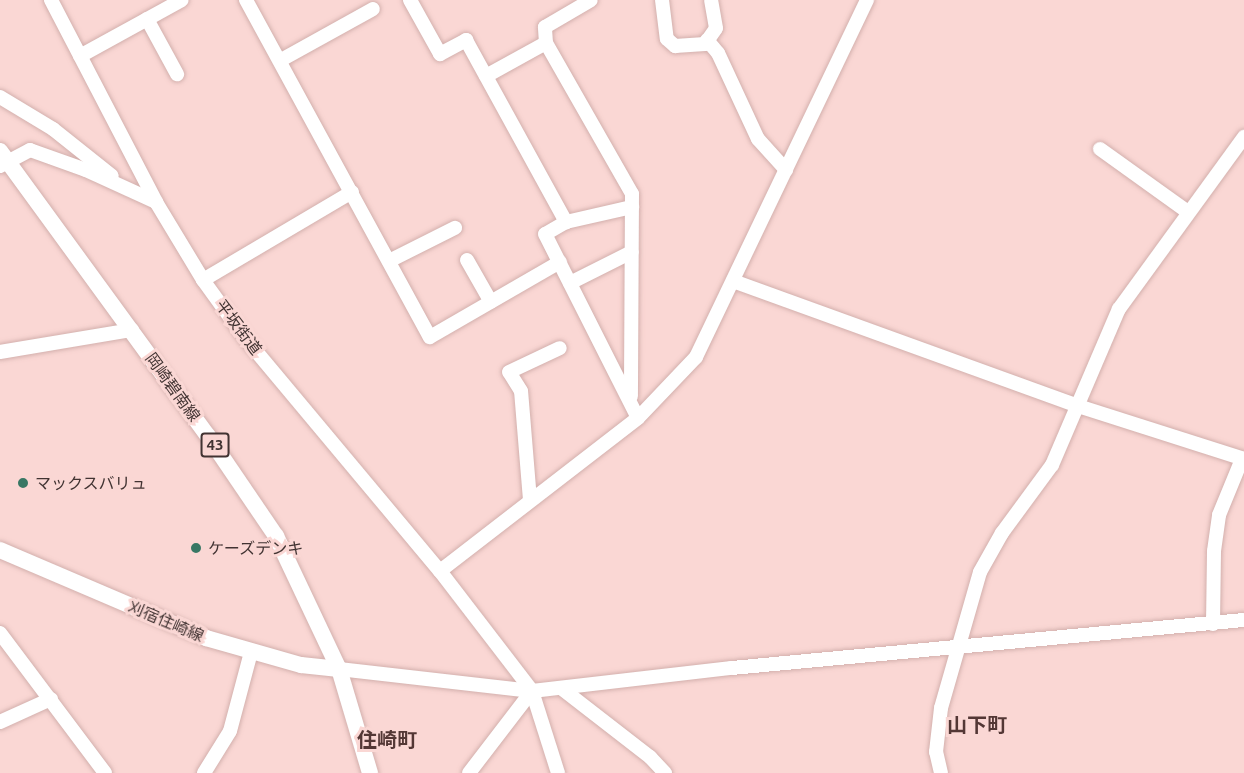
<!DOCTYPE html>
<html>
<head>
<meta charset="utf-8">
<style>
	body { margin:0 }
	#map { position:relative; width:1244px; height:773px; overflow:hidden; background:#fad7d4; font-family:Ubuntu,"Noto Sans JP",sans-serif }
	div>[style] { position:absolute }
	.roads { filter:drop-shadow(0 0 2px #d3b0ad) drop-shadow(0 0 2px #d3b0ad) }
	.minor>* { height:14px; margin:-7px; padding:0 7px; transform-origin:7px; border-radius:7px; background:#fff }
	.major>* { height:16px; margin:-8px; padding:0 8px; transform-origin:8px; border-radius:8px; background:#fff }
	.dots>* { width:16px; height:16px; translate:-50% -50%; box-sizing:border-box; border:3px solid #fad7d4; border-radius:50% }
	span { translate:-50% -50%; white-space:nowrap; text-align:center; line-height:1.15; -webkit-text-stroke:6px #fad7d4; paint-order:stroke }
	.shield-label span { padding:2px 4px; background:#fad7d4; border:2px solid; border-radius:4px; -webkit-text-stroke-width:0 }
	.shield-label { font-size:15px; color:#413332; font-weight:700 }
	.street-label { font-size:16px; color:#413332 }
	.poi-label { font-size:16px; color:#413332 }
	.left { translate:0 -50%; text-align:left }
	.quarter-label { font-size:20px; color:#533735; font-weight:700 }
</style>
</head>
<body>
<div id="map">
	<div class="roads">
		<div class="minor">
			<div style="left:51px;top:0;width:228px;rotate:62.5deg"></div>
			<div style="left:156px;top:202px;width:91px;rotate:58.9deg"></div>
			<div style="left:203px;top:280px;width:72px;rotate:54.1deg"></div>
			<div style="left:245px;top:338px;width:304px;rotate:50.1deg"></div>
			<div style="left:440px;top:571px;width:151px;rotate:52.5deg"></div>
			<div style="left:532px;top:691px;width:86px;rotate:72.4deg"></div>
			<div style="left:246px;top:0;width:384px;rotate:61.4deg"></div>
			<div style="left:430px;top:337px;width:150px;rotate:-30deg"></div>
			<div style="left:410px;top:0;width:62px;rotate:60.9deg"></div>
			<div style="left:440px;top:54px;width:30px;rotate:-28deg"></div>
			<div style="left:466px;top:40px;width:208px;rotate:61.2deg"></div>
			<div style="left:566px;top:222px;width:24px;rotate:150deg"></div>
			<div style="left:545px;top:234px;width:206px;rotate:63.2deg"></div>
			<div style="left:662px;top:0;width:39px;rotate:83deg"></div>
			<div style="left:667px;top:39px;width:11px;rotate:41deg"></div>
			<div style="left:675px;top:46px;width:30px;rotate:-4deg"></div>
			<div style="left:705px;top:44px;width:19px;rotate:-55deg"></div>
			<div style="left:716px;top:28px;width:28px;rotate:-100deg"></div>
			<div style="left:147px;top:19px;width:63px;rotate:61.4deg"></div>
			<div style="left:707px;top:40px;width:17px;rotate:50deg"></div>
			<div style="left:718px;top:53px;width:95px;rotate:65.1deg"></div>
			<div style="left:758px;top:139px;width:42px;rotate:47.9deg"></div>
			<div style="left:546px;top:43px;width:16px;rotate:-94deg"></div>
			<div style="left:545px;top:27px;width:53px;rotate:-30.4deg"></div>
			<div style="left:80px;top:56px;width:116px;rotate:-28.8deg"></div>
			<div style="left:281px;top:60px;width:105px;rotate:-29deg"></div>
			<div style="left:486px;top:76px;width:68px;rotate:-28.8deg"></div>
			<div style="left:546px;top:43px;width:174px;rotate:60.3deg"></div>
			<div style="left:632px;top:194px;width:202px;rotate:90.3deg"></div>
			<div style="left:0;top:97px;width:62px;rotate:31.1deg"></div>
			<div style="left:53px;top:129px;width:75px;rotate:38.5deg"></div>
			<div style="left:1100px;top:149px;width:108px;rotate:35.6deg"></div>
			<div style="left:0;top:166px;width:34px;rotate:-28deg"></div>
			<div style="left:30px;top:150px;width:59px;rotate:19.7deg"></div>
			<div style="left:86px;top:170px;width:77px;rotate:24.6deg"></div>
			<div style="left:566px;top:222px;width:68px;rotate:-12.8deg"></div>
			<div style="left:467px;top:260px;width:48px;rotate:60.3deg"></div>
			<div style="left:389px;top:261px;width:74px;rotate:-26.6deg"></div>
			<div style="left:203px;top:280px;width:173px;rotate:-30.6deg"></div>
			<div style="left:733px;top:281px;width:367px;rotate:19.9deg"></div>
			<div style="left:1078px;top:406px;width:174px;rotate:17.7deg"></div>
			<div style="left:570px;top:283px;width:69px;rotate:-26.6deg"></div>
			<div style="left:0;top:352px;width:134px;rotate:-9.5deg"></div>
			<div style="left:530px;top:500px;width:109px;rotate:-94.7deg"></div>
			<div style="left:521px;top:391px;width:22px;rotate:-122deg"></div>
			<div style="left:509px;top:372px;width:56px;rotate:-25.2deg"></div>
			<div style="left:440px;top:571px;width:250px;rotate:-37.7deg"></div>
			<div style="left:638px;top:418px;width:84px;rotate:-46.4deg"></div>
			<div style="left:696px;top:357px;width:396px;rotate:-64.4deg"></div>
			<div style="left:1213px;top:624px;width:73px;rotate:-89.2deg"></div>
			<div style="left:1214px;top:551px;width:36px;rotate:-82deg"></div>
			<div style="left:1219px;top:515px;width:61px;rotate:-67.7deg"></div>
			<div style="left:0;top:633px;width:175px;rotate:53.1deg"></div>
			<div style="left:339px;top:669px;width:194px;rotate:6.5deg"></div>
			<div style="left:532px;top:691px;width:201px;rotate:-6.6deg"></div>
			<div style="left:732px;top:668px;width:514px;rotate:-5.36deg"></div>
			<div style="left:561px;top:688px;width:113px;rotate:37.8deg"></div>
			<div style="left:650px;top:757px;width:22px;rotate:47deg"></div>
			<div style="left:0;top:722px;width:56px;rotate:-24.3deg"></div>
			<div style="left:204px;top:773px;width:49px;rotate:-58.2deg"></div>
			<div style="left:230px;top:731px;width:82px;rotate:-75.1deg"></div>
			<div style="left:469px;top:773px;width:103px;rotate:-52.5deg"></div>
			<div style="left:941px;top:773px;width:22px;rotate:-103deg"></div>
			<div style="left:936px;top:752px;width:44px;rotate:-83.5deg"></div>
			<div style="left:941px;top:708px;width:141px;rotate:-74deg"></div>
			<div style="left:980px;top:572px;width:45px;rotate:-60.6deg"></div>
			<div style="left:1002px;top:533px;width:84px;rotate:-53.7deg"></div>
			<div style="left:1052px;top:465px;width:170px;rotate:-66.8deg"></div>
			<div style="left:1119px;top:309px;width:213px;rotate:-54deg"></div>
		</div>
		<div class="major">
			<div style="left:0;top:151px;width:353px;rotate:53.9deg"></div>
			<div style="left:208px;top:436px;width:121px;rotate:55.8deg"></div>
			<div style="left:276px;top:536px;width:147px;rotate:64.7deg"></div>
			<div style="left:339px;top:669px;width:109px;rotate:73.4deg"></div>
			<div style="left:0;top:550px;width:224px;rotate:23.1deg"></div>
			<div style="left:206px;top:638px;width:99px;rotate:15.9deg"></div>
			<div style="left:301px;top:665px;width:38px;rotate:6deg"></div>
		</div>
	</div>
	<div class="dots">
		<div style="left:23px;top:483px;background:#387764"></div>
		<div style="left:196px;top:548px;background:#387764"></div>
	</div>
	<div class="shield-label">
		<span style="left:215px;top:445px">43</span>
	</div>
	<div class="street-label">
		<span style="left:239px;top:327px;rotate:53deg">平坂街道</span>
		<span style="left:173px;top:387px;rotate:54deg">岡崎碧南線</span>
		<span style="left:166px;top:621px;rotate:23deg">刈宿住崎線</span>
	</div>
	<div class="poi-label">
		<span class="left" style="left:35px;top:483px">マックスバリュ</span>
		<span class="left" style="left:208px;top:548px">ケーズデンキ</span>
	</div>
	<div class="quarter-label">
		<span style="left:977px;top:724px">山下町</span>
		<span style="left:387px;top:739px">住崎町</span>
	</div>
</div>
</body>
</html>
